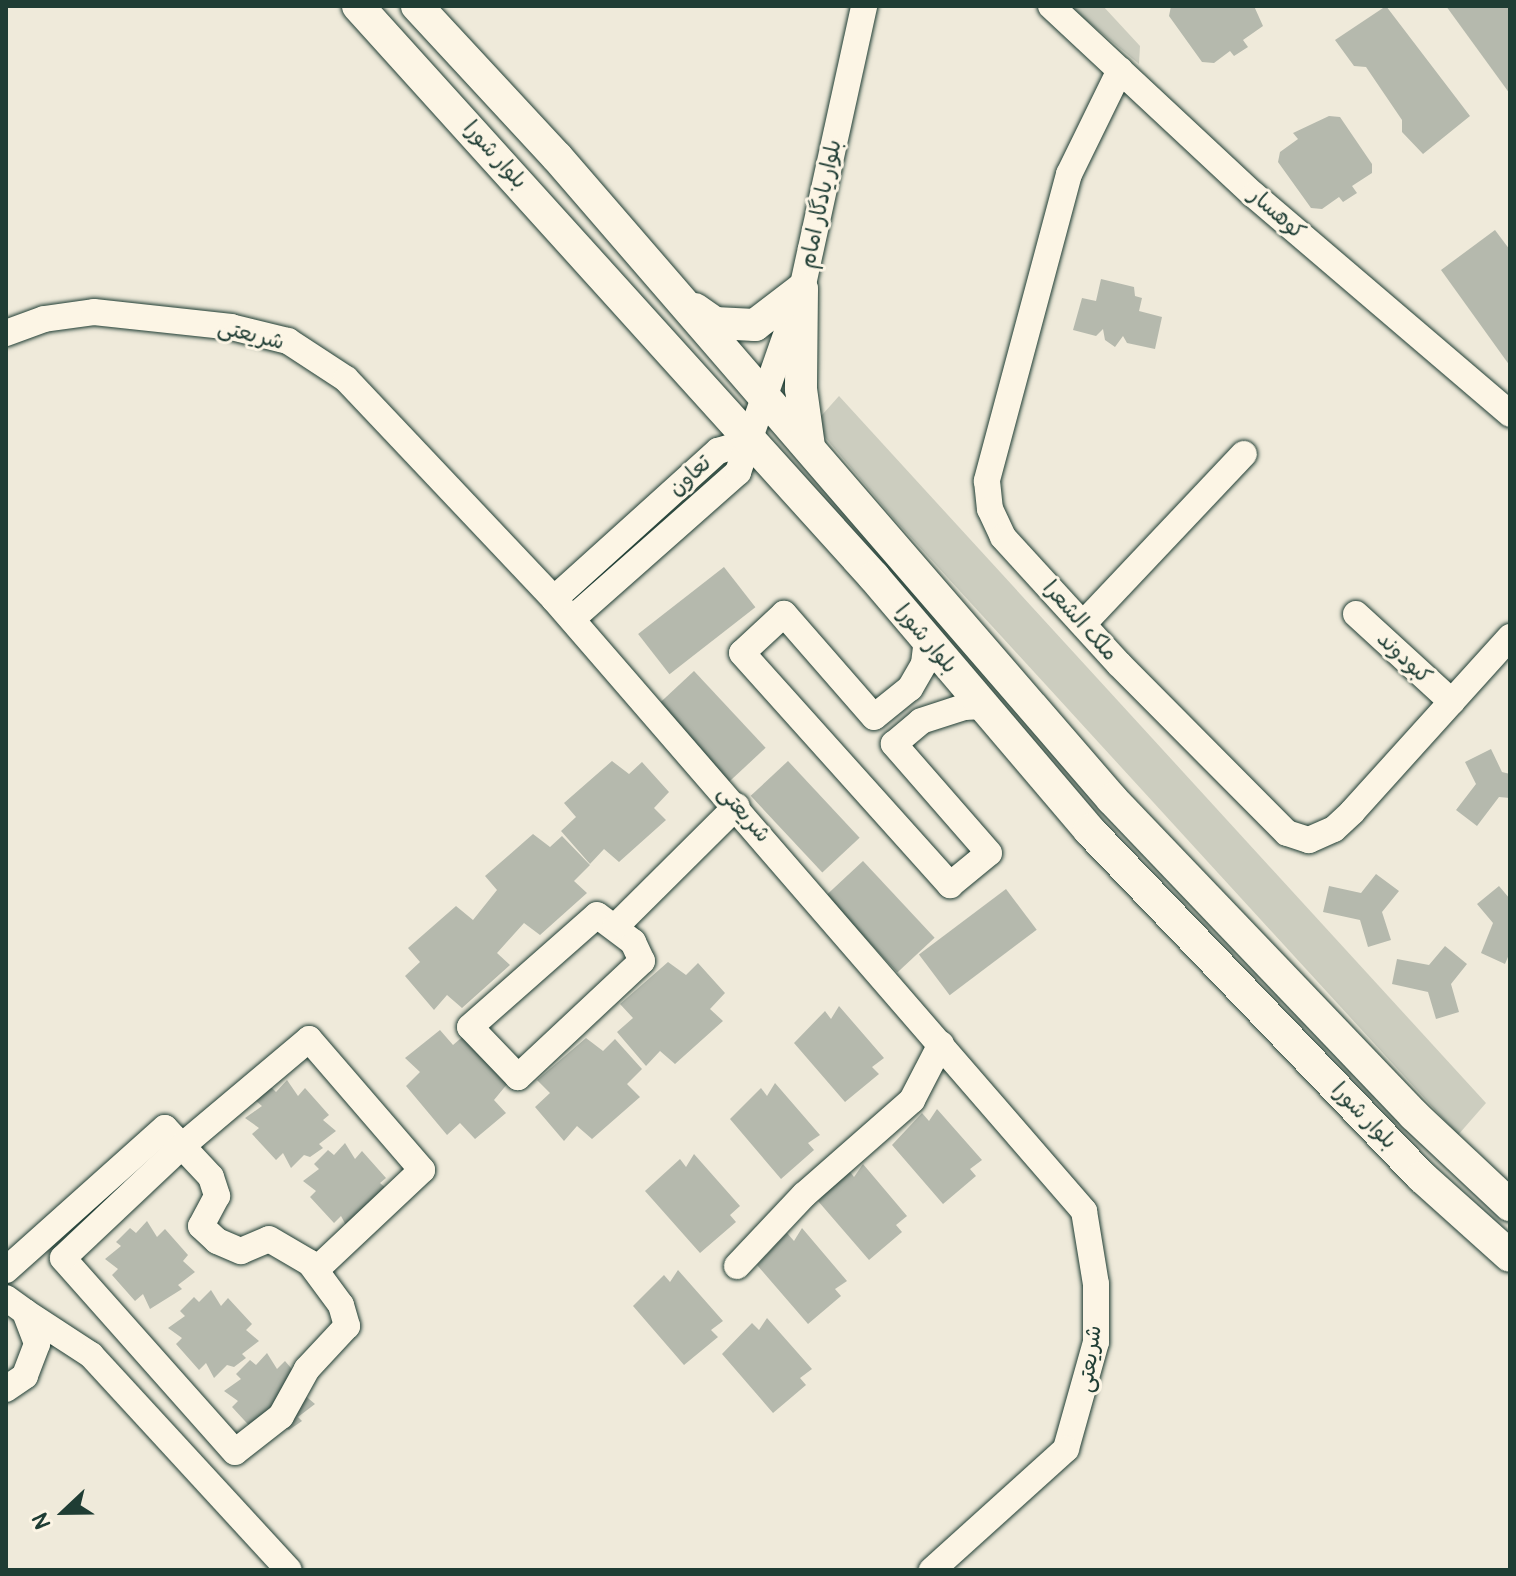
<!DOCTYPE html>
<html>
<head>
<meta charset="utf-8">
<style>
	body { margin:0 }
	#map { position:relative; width:1516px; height:1576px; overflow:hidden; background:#efeada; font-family:Pangolin,"Playpen Sans Arabic",sans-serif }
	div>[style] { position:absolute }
	.green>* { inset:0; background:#cccdbf }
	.building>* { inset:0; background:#b5b9ad; transform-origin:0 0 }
	.roads { filter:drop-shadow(0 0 2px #1f3d34) drop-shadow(0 0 2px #1f3d34) }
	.minor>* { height:26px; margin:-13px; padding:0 13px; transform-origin:13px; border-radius:13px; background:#fcf5e5 }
	.major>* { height:32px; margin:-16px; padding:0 16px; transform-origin:16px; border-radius:16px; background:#fcf5e5 }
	span { translate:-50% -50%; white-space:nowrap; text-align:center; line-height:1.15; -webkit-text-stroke:6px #fcf5e5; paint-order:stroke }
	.street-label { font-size:22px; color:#1f3d34 }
	.frame { position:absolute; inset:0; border:8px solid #1f3d34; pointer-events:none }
	.north { position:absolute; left:24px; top:1472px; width:80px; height:80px; -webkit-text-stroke:6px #fcf5e5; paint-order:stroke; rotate:248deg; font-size:22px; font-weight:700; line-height:32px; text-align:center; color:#1f3d34 }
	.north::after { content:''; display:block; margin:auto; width:28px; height:36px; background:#1f3d34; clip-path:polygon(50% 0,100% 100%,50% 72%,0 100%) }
</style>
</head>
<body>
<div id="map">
	<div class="green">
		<div style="clip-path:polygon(1069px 6px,1103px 6px,1140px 46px,1139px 64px)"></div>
		<div style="clip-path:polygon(839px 396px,1486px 1103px,1458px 1135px,893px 518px,814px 424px)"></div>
	</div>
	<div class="building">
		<div style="clip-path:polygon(1171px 6px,1254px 6px,1263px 26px,1243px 40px,1248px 47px,1234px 56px,1230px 51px,1214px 63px,1202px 62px,1169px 16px)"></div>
		<div style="clip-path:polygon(1386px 6px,1470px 116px,1423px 154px,1402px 132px,1402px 120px,1366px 67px,1354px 66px,1335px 40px)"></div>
		<div style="clip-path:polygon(1446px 6px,1510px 6px,1510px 94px)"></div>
		<div style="clip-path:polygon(1329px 116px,1340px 117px,1372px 164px,1372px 173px,1352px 186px,1357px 193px,1343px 202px,1339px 197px,1322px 209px,1311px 208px,1278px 162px,1280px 152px,1298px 139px,1293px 133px)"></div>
		<div style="clip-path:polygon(1495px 230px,1510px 250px,1510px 366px,1441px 270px)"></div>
		<div style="clip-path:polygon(1101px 279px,1134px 287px,1135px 296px,1142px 298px,1139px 311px,1162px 317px,1155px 349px,1127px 343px,1123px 336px,1115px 347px,1105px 340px,1103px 329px,1096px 336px,1073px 330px,1082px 298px,1096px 301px)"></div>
		<div style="left:724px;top:567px;width:51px;height:109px;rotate:52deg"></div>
		<div style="left:694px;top:671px;width:105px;height:51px;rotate:47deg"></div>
		<div style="clip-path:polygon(1491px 749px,1502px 772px,1510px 774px,1510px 798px,1499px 797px,1477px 826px,1456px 810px,1476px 784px,1465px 762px)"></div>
		<div style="clip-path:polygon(612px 761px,629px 774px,642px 762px,669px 792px,654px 808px,666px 820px,619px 862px,604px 849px,590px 864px,561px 831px,576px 817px,564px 803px)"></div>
		<div style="left:788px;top:761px;width:105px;height:51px;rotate:47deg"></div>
		<div style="clip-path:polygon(533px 834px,550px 847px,562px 836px,590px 865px,574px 881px,587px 893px,540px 935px,524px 923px,497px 953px,510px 965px,462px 1008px,447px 995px,434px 1010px,405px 976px,420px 962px,408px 948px,456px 906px,473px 920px,497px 890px,485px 876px)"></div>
		<div style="left:863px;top:861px;width:105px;height:51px;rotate:47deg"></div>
		<div style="clip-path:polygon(1376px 874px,1399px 891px,1382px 912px,1391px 940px,1368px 947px,1360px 920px,1323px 912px,1329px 886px,1361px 893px)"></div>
		<div style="clip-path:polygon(1499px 886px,1510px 899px,1510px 952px,1505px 964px,1481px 953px,1493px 923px,1477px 904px)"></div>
		<div style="left:1006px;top:889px;width:51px;height:109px;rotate:53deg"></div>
		<div style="clip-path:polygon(1445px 946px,1467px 964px,1451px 984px,1459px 1012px,1436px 1019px,1428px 992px,1392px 984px,1397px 959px,1429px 965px)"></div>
		<div style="clip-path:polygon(668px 962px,686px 975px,698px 963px,725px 993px,710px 1009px,723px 1021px,675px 1064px,660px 1051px,646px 1066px,617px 1032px,633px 1018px,620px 1004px)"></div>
		<div style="clip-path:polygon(839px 1006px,884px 1058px,872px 1067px,879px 1074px,845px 1102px,794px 1043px,825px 1011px,831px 1019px)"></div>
		<div style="clip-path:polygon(440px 1030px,453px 1045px,467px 1033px,508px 1083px,494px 1100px,506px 1113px,475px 1139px,460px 1123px,447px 1135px,406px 1086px,420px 1072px,405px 1058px)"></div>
		<div style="clip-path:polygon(586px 1038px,603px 1051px,615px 1039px,642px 1069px,627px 1084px,640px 1097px,592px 1139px,577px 1126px,564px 1141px,535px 1107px,550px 1093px,537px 1080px)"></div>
		<div style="clip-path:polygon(287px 1080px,298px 1096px,305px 1088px,329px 1115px,323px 1120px,336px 1131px,319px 1144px,323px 1148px,310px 1157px,304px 1155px,291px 1168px,283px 1153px,276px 1160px,252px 1134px,259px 1128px,245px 1118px,262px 1106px,256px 1101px,271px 1087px,276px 1092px)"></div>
		<div style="clip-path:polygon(775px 1083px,820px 1135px,808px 1143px,814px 1150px,781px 1179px,730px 1119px,761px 1088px,767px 1096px)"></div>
		<div style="clip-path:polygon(937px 1109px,982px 1160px,970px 1169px,976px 1176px,943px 1204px,892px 1145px,922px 1113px,929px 1121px)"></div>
		<div style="clip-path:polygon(345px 1143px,355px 1159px,362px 1151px,386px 1178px,380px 1183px,393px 1194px,349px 1231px,341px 1216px,334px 1223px,310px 1197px,316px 1191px,303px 1181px,319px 1169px,314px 1164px,328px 1150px,334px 1155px)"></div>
		<div style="clip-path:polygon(694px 1154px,740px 1206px,730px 1215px,736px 1222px,700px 1253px,645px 1191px,680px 1159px,686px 1167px)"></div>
		<div style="clip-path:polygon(863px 1164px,907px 1216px,896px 1225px,902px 1232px,869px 1260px,818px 1201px,848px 1169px,854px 1177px)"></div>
		<div style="clip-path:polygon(147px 1221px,157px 1237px,165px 1229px,188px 1255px,183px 1261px,195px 1272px,178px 1285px,182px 1289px,150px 1309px,143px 1294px,135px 1301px,112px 1275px,118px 1269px,105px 1259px,121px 1246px,116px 1242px,130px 1228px,136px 1233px)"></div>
		<div style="clip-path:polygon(802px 1228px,847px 1281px,835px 1289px,841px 1296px,808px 1324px,757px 1265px,787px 1233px,794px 1241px)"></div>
		<div style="clip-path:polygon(678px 1270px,723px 1321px,711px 1330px,718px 1337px,684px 1365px,633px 1306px,664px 1275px,670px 1282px)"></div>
		<div style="clip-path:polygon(211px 1290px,221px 1306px,228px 1298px,252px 1324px,246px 1330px,259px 1341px,242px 1354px,246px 1358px,234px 1367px,227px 1365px,214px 1378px,206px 1363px,199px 1370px,176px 1344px,182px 1338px,168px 1328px,185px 1316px,180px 1311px,194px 1297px,199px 1302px)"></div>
		<div style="clip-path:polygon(767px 1318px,812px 1369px,800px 1378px,806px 1385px,773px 1413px,722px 1354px,752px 1323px,759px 1330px)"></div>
		<div style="clip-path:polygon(267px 1353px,277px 1369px,285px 1361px,308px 1388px,302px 1393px,315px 1404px,298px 1417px,302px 1421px,289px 1430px,284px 1428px,270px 1441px,263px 1426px,256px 1433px,232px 1407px,238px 1401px,224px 1391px,241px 1379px,236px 1374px,250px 1360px,256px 1365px)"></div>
	</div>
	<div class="roads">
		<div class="minor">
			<div style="left:1051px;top:6px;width:277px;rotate:43deg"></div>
			<div style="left:1254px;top:195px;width:337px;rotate:40.5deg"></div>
			<div style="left:1120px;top:70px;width:116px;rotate:116.1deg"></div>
			<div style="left:1069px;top:174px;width:318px;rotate:105deg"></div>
			<div style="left:987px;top:481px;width:28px;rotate:84deg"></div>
			<div style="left:990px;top:509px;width:31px;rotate:65deg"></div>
			<div style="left:1003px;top:537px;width:172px;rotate:47.6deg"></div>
			<div style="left:1119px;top:664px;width:238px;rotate:45.2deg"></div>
			<div style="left:1287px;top:833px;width:23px;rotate:18deg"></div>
			<div style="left:1309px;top:840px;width:27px;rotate:-24deg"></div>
			<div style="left:1334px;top:829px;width:25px;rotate:-43deg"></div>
			<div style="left:1352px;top:812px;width:236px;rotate:-47.9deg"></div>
			<div style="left:6px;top:333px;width:40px;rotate:-20.2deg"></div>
			<div style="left:44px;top:319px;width:50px;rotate:-8deg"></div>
			<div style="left:94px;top:312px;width:138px;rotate:6.2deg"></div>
			<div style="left:231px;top:327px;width:59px;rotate:13.8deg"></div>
			<div style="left:288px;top:341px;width:69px;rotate:33.2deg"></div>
			<div style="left:346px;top:379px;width:303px;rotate:46.6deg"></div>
			<div style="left:554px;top:599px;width:810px;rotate:49.11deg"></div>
			<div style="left:1084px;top:1211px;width:74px;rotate:80.7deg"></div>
			<div style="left:1096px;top:1284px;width:58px;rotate:90deg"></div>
			<div style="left:1096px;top:1342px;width:111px;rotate:105.7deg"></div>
			<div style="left:1066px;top:1449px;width:181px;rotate:137.9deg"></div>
			<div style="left:554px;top:599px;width:221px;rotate:-42.1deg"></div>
			<div style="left:718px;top:451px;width:34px;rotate:-17deg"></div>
			<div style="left:1356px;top:614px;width:130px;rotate:42.5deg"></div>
			<div style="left:572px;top:619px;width:222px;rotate:-41.5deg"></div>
			<div style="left:738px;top:472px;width:194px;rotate:-70.7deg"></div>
			<div style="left:802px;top:289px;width:290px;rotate:-77.6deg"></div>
			<div style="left:1083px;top:624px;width:234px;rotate:-46.6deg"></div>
			<div style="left:927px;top:639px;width:25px;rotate:97deg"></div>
			<div style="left:924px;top:664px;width:28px;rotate:120deg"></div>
			<div style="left:910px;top:688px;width:46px;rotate:141.1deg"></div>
			<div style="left:874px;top:717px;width:137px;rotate:-131.1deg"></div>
			<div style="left:784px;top:614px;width:57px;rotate:137.1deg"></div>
			<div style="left:742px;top:653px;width:312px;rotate:48.1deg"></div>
			<div style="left:950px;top:885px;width:50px;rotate:-39.4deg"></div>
			<div style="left:989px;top:853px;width:145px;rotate:-131.1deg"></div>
			<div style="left:894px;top:744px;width:35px;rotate:-40deg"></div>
			<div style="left:921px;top:721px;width:45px;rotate:-18deg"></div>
			<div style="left:964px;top:707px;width:20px;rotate:-3deg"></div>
			<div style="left:597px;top:915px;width:45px;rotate:36.9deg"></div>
			<div style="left:633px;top:942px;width:21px;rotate:65deg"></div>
			<div style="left:642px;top:961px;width:170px;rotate:136.9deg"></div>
			<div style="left:518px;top:1077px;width:69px;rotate:-133.8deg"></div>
			<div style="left:470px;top:1027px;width:169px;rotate:-41.4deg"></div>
			<div style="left:616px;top:926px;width:170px;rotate:-44.8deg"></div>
			<div style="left:737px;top:1266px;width:98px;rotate:-46.7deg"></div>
			<div style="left:804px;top:1195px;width:144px;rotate:-41.3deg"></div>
			<div style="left:912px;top:1100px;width:63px;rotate:-62.6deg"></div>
			<div style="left:6px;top:1270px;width:213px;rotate:-41.8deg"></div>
			<div style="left:165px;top:1128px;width:25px;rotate:47deg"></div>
			<div style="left:182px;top:1146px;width:42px;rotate:46.9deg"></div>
			<div style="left:211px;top:1177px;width:20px;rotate:72deg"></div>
			<div style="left:217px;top:1196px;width:34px;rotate:118deg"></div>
			<div style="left:201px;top:1226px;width:22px;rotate:43deg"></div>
			<div style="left:217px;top:1241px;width:26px;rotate:23deg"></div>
			<div style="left:241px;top:1251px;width:30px;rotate:-23deg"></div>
			<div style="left:269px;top:1239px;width:48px;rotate:30.3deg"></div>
			<div style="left:310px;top:1263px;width:52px;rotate:53.6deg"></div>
			<div style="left:341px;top:1305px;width:22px;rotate:74deg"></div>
			<div style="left:347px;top:1326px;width:59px;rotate:132.9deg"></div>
			<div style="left:307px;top:1369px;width:54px;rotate:119deg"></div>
			<div style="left:281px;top:1416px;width:58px;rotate:142deg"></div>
			<div style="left:235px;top:1452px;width:259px;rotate:-131.6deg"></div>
			<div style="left:63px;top:1258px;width:163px;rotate:-43.3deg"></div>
			<div style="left:182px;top:1146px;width:166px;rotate:-40.1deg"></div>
			<div style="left:309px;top:1039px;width:173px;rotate:49.2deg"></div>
			<div style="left:422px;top:1170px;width:146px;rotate:136.7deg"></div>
			<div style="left:6px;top:1298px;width:24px;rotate:36deg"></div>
			<div style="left:25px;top:1312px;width:34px;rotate:69deg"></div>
			<div style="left:37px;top:1344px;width:34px;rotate:111deg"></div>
			<div style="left:25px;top:1376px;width:23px;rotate:146deg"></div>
			<div style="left:25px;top:1312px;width:79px;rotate:33.1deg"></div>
			<div style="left:91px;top:1355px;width:292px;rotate:47.4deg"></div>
		</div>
		<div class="major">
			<div style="left:358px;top:6px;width:770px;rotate:47.9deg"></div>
			<div style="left:874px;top:577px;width:332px;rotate:49.6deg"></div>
			<div style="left:1089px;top:830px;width:481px;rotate:46.2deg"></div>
			<div style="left:1422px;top:1177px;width:118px;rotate:41.9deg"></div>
			<div style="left:417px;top:6px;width:206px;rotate:47.2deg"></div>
			<div style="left:557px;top:157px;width:849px;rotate:49.16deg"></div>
			<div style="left:1112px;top:799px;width:437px;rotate:46.3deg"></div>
			<div style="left:1414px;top:1115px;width:132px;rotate:43.2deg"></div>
			<div style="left:802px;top:289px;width:100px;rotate:90.6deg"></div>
			<div style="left:801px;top:389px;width:59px;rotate:82.1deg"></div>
			<div style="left:695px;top:309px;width:24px;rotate:35deg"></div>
			<div style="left:715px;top:323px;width:40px;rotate:2.9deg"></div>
			<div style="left:755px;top:325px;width:59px;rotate:-37.5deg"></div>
		</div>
	</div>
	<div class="street-label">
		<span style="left:495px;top:155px;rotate:48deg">بلوار شورا</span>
		<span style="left:821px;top:204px;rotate:-78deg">بلوار یادگار امام</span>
		<span style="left:1277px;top:214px;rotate:41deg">کوهسار</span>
		<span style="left:251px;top:335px;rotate:14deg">شریعتی</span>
		<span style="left:690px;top:476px;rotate:-42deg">تعاون</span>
		<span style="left:1080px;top:621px;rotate:48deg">ملک الشعرا</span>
		<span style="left:926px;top:639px;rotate:50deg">بلوار شورا</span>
		<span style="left:1404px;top:658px;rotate:43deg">کبودوند</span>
		<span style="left:744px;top:814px;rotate:49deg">شریعتی</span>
		<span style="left:1364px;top:1116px;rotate:46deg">بلوار شورا</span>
		<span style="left:1090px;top:1359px;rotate:-82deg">شریعتی</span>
	</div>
	<div class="frame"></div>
	<div class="north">N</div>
</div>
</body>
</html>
